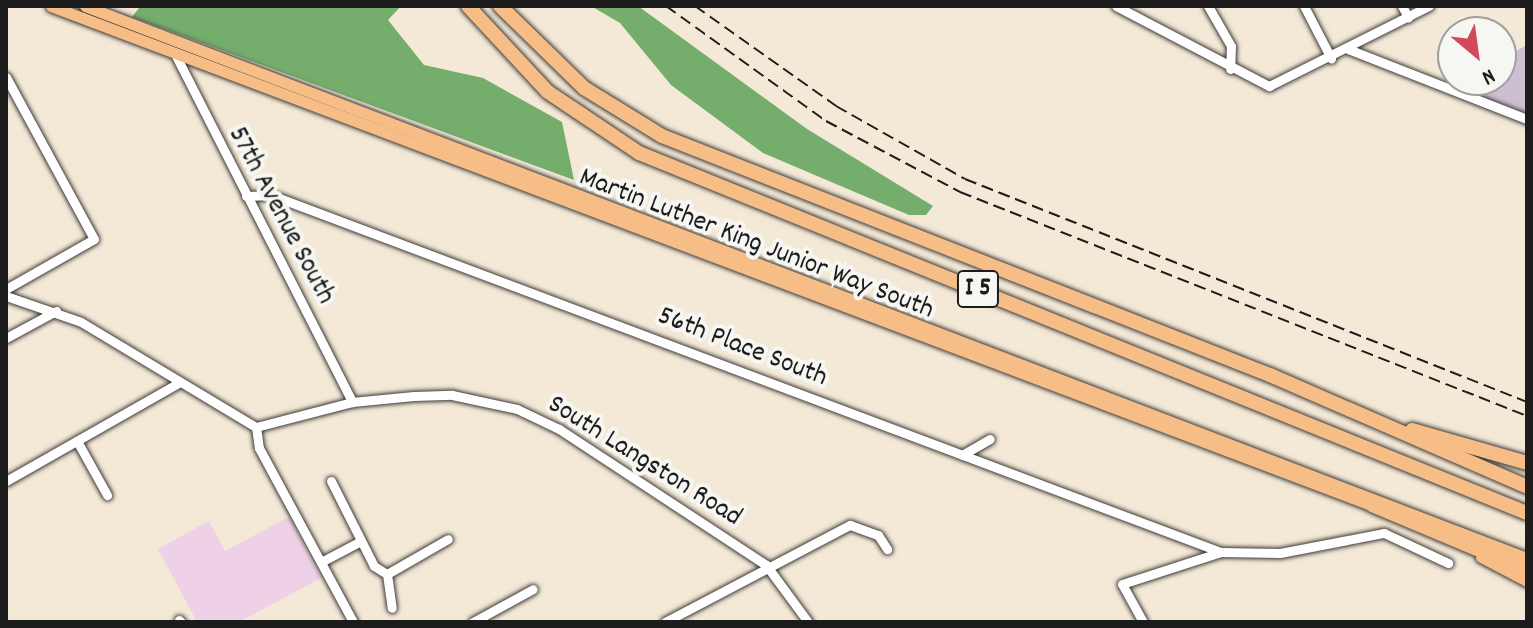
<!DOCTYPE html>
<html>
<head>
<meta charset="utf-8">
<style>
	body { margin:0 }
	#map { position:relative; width:1533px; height:628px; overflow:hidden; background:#f4e8d6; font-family:Dekko,sans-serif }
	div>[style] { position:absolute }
	.built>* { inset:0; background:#eed0e7 }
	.industrial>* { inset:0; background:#ccbed3 }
	.forest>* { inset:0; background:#74ad6c }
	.roads { filter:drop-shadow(0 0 2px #3c3b38) drop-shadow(0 0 2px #3c3b38) }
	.minor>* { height:9px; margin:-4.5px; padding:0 4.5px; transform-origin:4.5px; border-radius:4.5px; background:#fff }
	.major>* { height:11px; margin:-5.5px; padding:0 5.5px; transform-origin:5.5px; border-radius:5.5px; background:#f6be86 }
	.highway>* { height:14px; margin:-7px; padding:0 7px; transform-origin:7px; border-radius:7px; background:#f6be86 }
	.rail>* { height:2px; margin-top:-1px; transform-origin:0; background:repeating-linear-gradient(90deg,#1c1c1c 0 12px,transparent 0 18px) }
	span { translate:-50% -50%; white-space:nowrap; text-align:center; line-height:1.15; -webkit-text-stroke:8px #f6f6f2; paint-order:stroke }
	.shield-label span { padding:2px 6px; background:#f6f6f2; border:2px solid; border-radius:6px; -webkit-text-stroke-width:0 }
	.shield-label { font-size:26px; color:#1c1c1c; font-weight:700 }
	.street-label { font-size:28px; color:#1c1c1c }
	.frame { position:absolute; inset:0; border:8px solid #1c1c1c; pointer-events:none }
	.north { position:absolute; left:1437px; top:16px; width:80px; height:80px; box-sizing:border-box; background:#f6f6f2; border:2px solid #9f9f9c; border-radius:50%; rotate:151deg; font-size:22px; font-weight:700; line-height:32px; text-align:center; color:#1c1c1c }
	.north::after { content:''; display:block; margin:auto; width:28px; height:36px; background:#d1495b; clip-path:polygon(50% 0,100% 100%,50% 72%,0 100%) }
</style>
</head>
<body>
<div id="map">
	<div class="built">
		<div style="clip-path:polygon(289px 517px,321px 578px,239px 622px,197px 622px,158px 549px,209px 521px,225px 551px)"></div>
	</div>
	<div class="industrial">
		<div style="clip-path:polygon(1527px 45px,1527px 114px,1453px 85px,1501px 80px,1501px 59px)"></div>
	</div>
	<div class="forest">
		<div style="clip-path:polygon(161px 6px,401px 6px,388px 20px,424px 65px,483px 78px,562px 122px,574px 180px,132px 17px,139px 8px)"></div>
		<div style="clip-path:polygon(591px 6px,638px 6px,807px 129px,933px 206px,926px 215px,909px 215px,763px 153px,671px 85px,620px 23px)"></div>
	</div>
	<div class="roads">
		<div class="minor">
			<div style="left:1116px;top:6px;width:173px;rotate:27.6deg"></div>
			<div style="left:1269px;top:86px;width:179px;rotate:-26.6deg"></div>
			<div style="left:1208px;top:6px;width:46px;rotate:60.1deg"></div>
			<div style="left:1231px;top:46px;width:23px;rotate:92deg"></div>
			<div style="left:1304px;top:6px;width:59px;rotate:62.6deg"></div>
			<div style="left:1402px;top:6px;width:13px;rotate:61deg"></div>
			<div style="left:1348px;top:49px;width:192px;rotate:21.4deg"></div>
			<div style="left:174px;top:52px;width:393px;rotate:63deg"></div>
			<div style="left:6px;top:77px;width:184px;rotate:61.5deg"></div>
			<div style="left:94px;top:239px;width:101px;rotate:150.4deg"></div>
			<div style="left:246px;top:196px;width:25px;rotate:-2deg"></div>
			<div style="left:271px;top:195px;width:1015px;rotate:20.6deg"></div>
			<div style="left:6px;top:296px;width:79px;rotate:19.1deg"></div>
			<div style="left:81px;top:322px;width:204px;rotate:31deg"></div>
			<div style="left:256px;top:427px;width:99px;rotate:-14.6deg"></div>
			<div style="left:352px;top:402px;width:62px;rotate:-5.5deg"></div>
			<div style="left:414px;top:396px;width:38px;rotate:-2deg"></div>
			<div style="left:452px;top:395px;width:66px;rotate:12.2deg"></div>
			<div style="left:517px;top:409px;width:47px;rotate:25.5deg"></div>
			<div style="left:559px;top:429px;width:248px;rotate:33.3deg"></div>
			<div style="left:766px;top:565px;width:71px;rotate:53.6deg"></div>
			<div style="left:6px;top:338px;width:57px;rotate:-28.4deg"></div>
			<div style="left:256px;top:427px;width:21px;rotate:82deg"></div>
			<div style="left:259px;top:448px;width:198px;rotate:61.6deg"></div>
			<div style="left:77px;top:441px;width:62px;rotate:60.9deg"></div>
			<div style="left:962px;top:455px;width:32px;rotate:-30deg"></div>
			<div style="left:6px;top:481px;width:200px;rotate:-29.6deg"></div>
			<div style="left:331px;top:481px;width:95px;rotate:63.2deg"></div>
			<div style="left:374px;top:566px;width:15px;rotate:32deg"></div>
			<div style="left:387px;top:574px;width:34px;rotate:82deg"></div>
			<div style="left:321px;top:562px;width:45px;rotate:-27.7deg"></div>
			<div style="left:387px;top:574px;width:70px;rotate:-29.8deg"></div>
			<div style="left:179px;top:620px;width:3px;rotate:45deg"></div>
			<div style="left:473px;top:622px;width:68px;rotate:-28.8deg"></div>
			<div style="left:665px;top:622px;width:209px;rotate:-27.7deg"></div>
			<div style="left:850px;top:525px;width:30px;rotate:20deg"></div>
			<div style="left:878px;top:535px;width:17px;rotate:57deg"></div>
			<div style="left:1143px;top:622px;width:43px;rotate:-118.9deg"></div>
			<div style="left:1122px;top:584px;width:104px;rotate:-17.9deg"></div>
			<div style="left:1221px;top:552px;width:59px;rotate:1deg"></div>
			<div style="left:1280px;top:553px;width:106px;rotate:-10.9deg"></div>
			<div style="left:1384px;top:533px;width:71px;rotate:25.1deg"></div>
		</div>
		<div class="major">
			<div style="left:51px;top:6px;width:1420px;rotate:20.71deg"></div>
			<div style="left:85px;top:6px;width:1544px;rotate:20.95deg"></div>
			<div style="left:1481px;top:557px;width:52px;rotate:27.6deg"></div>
		</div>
		<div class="highway">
			<div style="left:468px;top:6px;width:117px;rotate:47.1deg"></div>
			<div style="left:548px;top:92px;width:110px;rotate:33.8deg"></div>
			<div style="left:639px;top:153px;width:958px;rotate:22.07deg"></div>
			<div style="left:500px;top:6px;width:117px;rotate:44.3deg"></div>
			<div style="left:584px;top:88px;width:92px;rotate:31.6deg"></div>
			<div style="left:662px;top:136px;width:653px;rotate:21.46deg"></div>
			<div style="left:1270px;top:375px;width:280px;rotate:23.5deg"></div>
			<div style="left:1412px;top:430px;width:120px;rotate:16deg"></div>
			<div style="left:1372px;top:505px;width:168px;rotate:22.8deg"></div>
		</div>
	</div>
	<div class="rail">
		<div style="left:666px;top:6px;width:197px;rotate:35.7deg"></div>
		<div style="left:826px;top:121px;width:152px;rotate:27.9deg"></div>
		<div style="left:960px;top:192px;width:610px;rotate:21.56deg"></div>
		<div style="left:695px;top:6px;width:173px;rotate:35.3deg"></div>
		<div style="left:836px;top:106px;width:148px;rotate:29.5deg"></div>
		<div style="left:965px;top:179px;width:605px;rotate:21.64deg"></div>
	</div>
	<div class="shield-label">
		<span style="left:978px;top:289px">I 5</span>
	</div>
	<div class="street-label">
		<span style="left:280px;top:216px;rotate:62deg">57th Avenue South</span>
		<span style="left:756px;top:245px;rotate:21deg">Martin Luther King Junior Way South</span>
		<span style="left:742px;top:348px;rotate:21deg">56th Place South</span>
		<span style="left:644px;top:462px;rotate:32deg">South Langston Road</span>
	</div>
	<div class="frame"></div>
	<div class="north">N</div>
</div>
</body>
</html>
